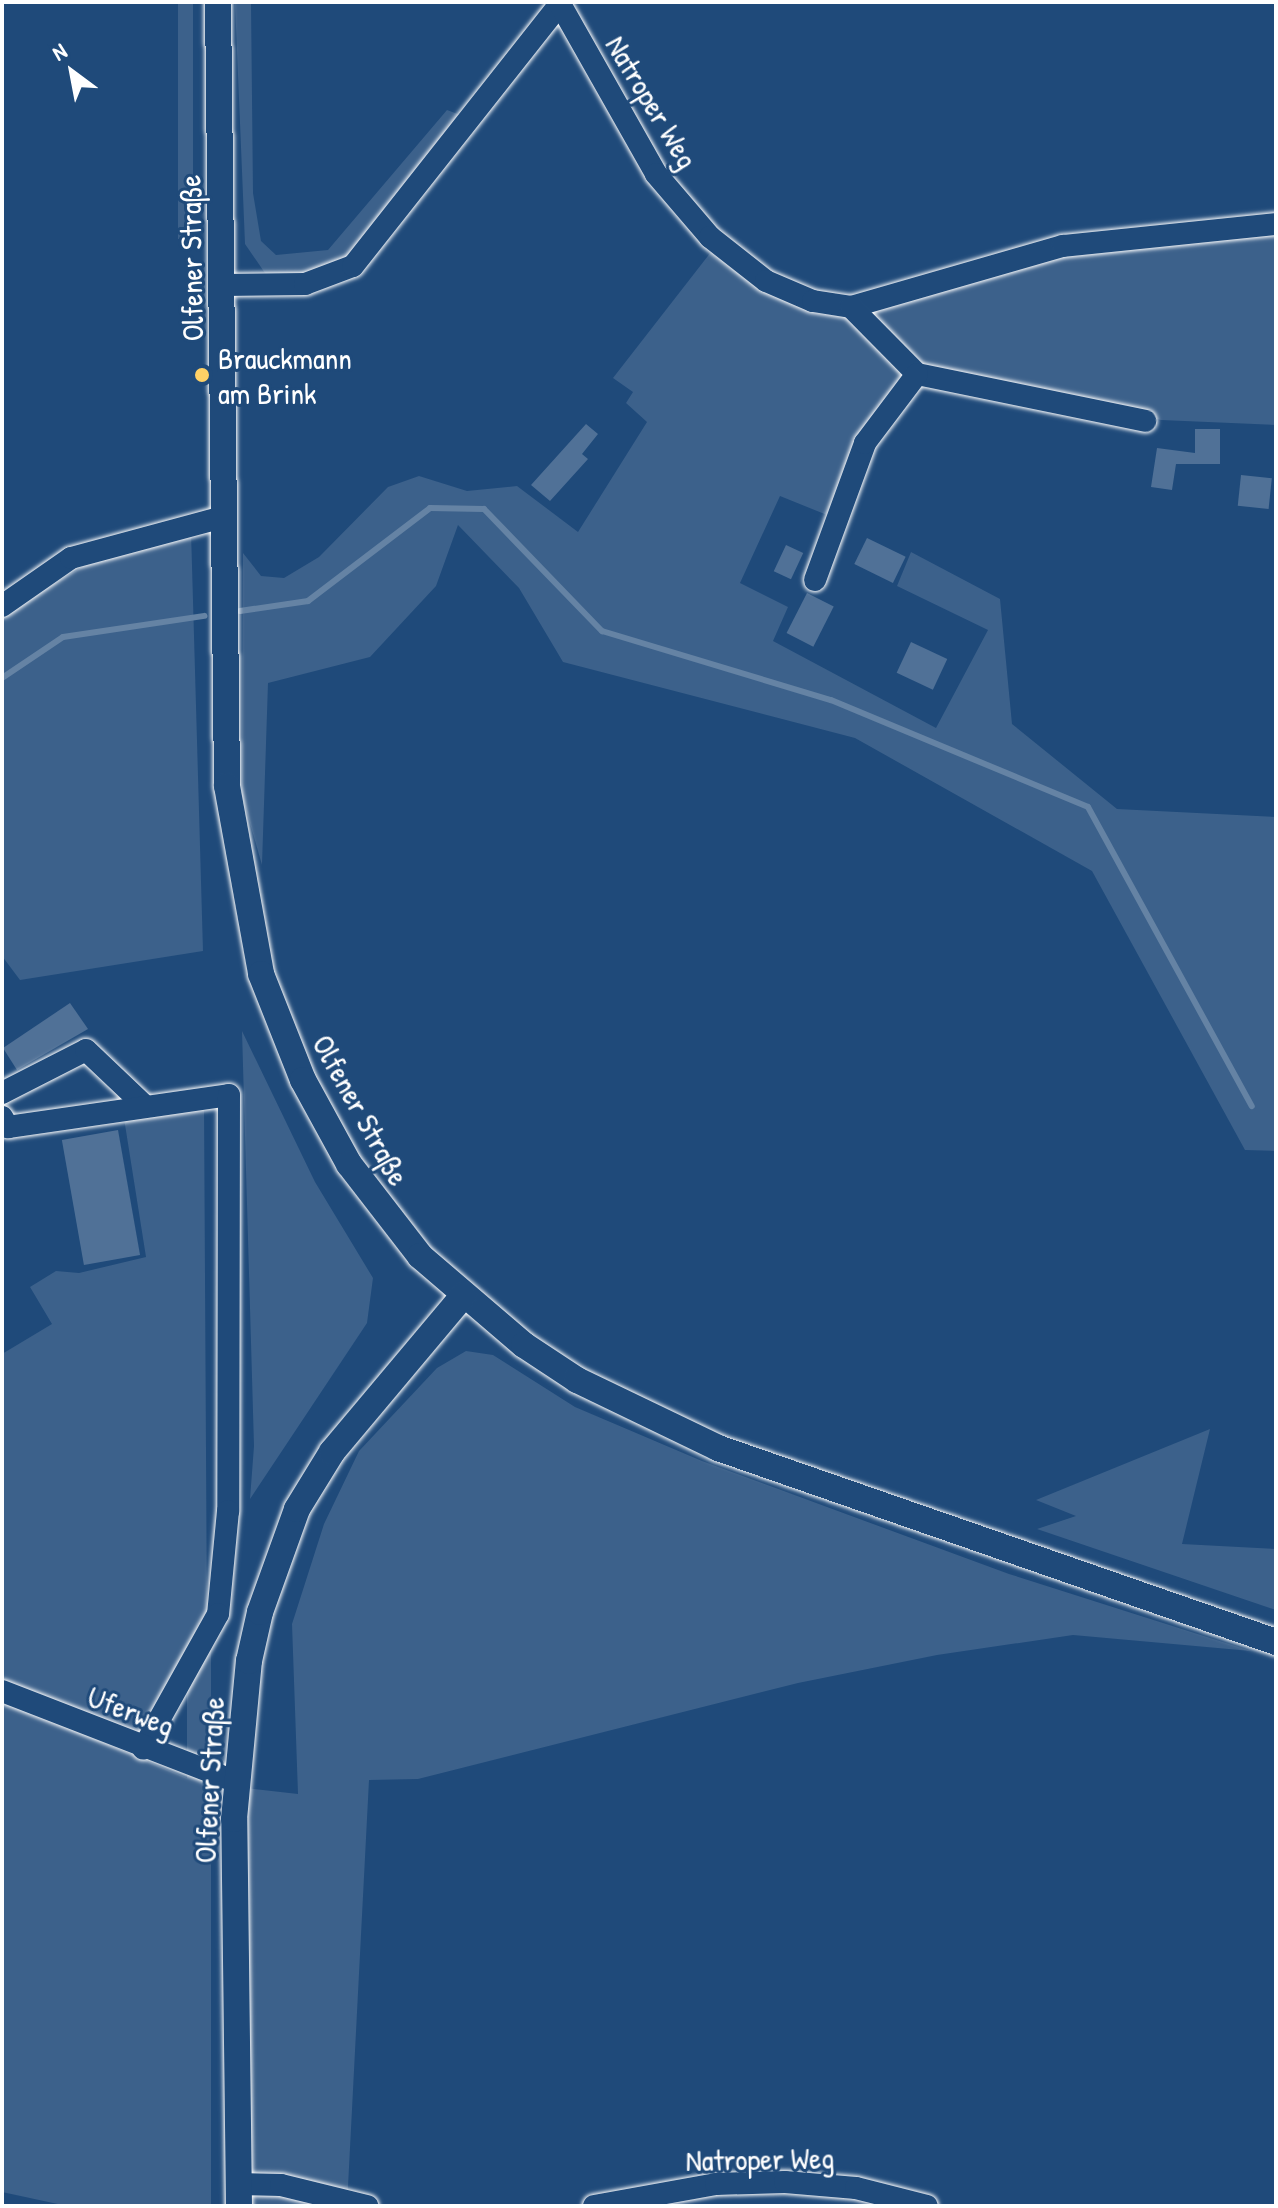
<!DOCTYPE html>
<html>
<head>
<meta charset="utf-8">
<style>
	body { margin:0 }
	#map { position:relative; width:1278px; height:2208px; overflow:hidden; background:#1f4a7a; font-family:"Patrick Hand",sans-serif }
	div>[style] { position:absolute }
	.green>* { inset:0; background:#3c618b; transform-origin:0 0 }
	.stream>* { height:6px; margin:-3px; padding:0 3px; transform-origin:3px; border-radius:3px; background:#6583a4 }
	.building>* { inset:0; background:#507197; transform-origin:0 0 }
	.roads { filter:drop-shadow(0 0 2px #fff) drop-shadow(0 0 2px #fff) }
	.minor>* { height:22px; margin:-11px; padding:0 11px; transform-origin:11px; border-radius:11px; background:#1f4a7a }
	.major>* { height:26px; margin:-13px; padding:0 13px; transform-origin:13px; border-radius:13px; background:#1f4a7a }
	.dots>* { width:22px; height:22px; translate:-50% -50%; box-sizing:border-box; border:4px solid #1f4a7a; border-radius:50% }
	span { translate:-50% -50%; white-space:nowrap; text-align:center; line-height:1.15; -webkit-text-stroke:6px #1f4a7a; paint-order:stroke }
	.street-label { font-size:30px; color:#fff }
	.poi-label { font-size:30px; color:#fff }
	.left { translate:0 -50%; text-align:left }
	.frame { position:absolute; inset:0; border:4px solid #fff; pointer-events:none }
	.north { position:absolute; left:32px; top:32px; width:80px; height:80px; -webkit-text-stroke:6px #1f4a7a; paint-order:stroke; rotate:328deg; font-size:22px; font-weight:700; line-height:32px; text-align:center; color:#fff }
	.north::after { content:''; display:block; margin:auto; width:28px; height:36px; background:#fff; clip-path:polygon(50% 0,100% 100%,50% 72%,0 100%) }
</style>
</head>
<body>
<div id="map">
	<div class="green">
		<div style="left:178px;top:2px;width:15px;height:237px"></div>
		<div style="clip-path:polygon(235px 2px,251px 2px,253px 193px,261px 241px,276px 255px,328px 250px,447px 110px,463px 116px,351px 258px,308px 274px,267px 276px,245px 244px)"></div>
		<div style="clip-path:polygon(1276px 234px,1276px 425px,1161px 420px,1033px 386px,923px 368px,869px 311px,1067px 255px)"></div>
		<div style="clip-path:polygon(711px 252px,764px 291px,814px 313px,852px 318px,908px 375px,858px 443px,827px 515px,780px 496px,740px 583px,788px 607px,773px 641px,936px 728px,988px 630px,897px 586px,911px 552px,1000px 599px,1012px 724px,1117px 809px,1276px 817px,1276px 1151px,1245px 1150px,1092px 871px,855px 738px,563px 662px,519px 588px,458px 525px,436px 586px,370px 657px,268px 683px,262px 865px,242px 795px,243px 553px,261px 576px,284px 578px,319px 557px,388px 487px,419px 476px,467px 491px,517px 486px,578px 532px,647px 422px,626px 403px,633px 392px,613px 378px)"></div>
		<div style="clip-path:polygon(191px 531px,203px 951px,20px 980px,2px 956px,2px 615px,89px 563px)"></div>
		<div style="clip-path:polygon(242px 1031px,315px 1182px,373px 1278px,367px 1323px,250px 1499px,254px 1446px)"></div>
		<div style="clip-path:polygon(204px 1103px,207px 1625px,139px 1739px,2px 1681px,2px 1354px,52px 1324px,30px 1287px,56px 1271px,79px 1273px,146px 1257px,123px 1112px)"></div>
		<div style="clip-path:polygon(466px 1351px,493px 1355px,575px 1407px,702px 1461px,1009px 1574px,1251px 1651px,1073px 1635px,937px 1655px,798px 1683px,418px 1779px,369px 1780px,347px 2206px,252px 2206px,246px 1788px,298px 1794px,292px 1624px,324px 1524px,359px 1451px,437px 1368px)"></div>
		<div style="clip-path:polygon(1210px 1429px,1182px 1544px,1276px 1549px,1276px 1610px,1037px 1529px,1076px 1516px,1036px 1500px)"></div>
		<div style="clip-path:polygon(211px 1646px,211px 2206px,67px 2206px,2px 2192px,2px 1700px,187px 1778px,187px 1682px)"></div>
	</div>
	<div class="stream">
		<div style="left:240px;top:611px;width:69px;rotate:-8.4deg"></div>
		<div style="left:308px;top:601px;width:153px;rotate:-37.3deg"></div>
		<div style="left:430px;top:508px;width:54px;rotate:1.1deg"></div>
		<div style="left:484px;top:509px;width:170px;rotate:46deg"></div>
		<div style="left:602px;top:631px;width:239px;rotate:16.8deg"></div>
		<div style="left:831px;top:700px;width:278px;rotate:22.6deg"></div>
		<div style="left:1088px;top:807px;width:341px;rotate:61.3deg"></div>
		<div style="left:2px;top:678px;width:73px;rotate:-33.9deg"></div>
		<div style="left:63px;top:637px;width:143px;rotate:-8.5deg"></div>
	</div>
	<div class="building">
		<div style="clip-path:polygon(586px 424px,598px 434px,582px 454px,588px 459px,550px 501px,531px 485px)"></div>
		<div style="clip-path:polygon(1195px 429px,1220px 429px,1220px 464px,1176px 464px,1172px 490px,1151px 487px,1157px 448px,1195px 453px)"></div>
		<div style="left:1241px;top:475px;width:31px;height:31px;rotate:6deg"></div>
		<div style="left:867px;top:538px;width:43px;height:29px;rotate:26deg"></div>
		<div style="left:786px;top:545px;width:19px;height:29px;rotate:25deg"></div>
		<div style="left:807px;top:593px;width:30px;height:45px;rotate:27deg"></div>
		<div style="left:911px;top:642px;width:40px;height:34px;rotate:25deg"></div>
		<div style="clip-path:polygon(70px 1003px,88px 1029px,17px 1070px,3px 1048px)"></div>
		<div style="left:118px;top:1130px;width:127px;height:57px;rotate:80deg"></div>
	</div>
	<div class="roads">
		<div class="minor">
			<div style="left:224px;top:285px;width:81px;rotate:-0.7deg"></div>
			<div style="left:305px;top:284px;width:51px;rotate:-20.6deg"></div>
			<div style="left:353px;top:266px;width:334px;rotate:-51.7deg"></div>
			<div style="left:560px;top:4px;width:195px;rotate:60.5deg"></div>
			<div style="left:656px;top:174px;width:83px;rotate:49.4deg"></div>
			<div style="left:710px;top:237px;width:71px;rotate:38.2deg"></div>
			<div style="left:766px;top:281px;width:51px;rotate:23.1deg"></div>
			<div style="left:813px;top:301px;width:38px;rotate:9deg"></div>
			<div style="left:851px;top:307px;width:221px;rotate:-16.1deg"></div>
			<div style="left:1063px;top:246px;width:214px;rotate:-5.9deg"></div>
			<div style="left:851px;top:307px;width:94px;rotate:45.4deg"></div>
			<div style="left:917px;top:374px;width:233px;rotate:11.6deg"></div>
			<div style="left:815px;top:580px;width:146px;rotate:-69.9deg"></div>
			<div style="left:865px;top:443px;width:86px;rotate:-53deg"></div>
			<div style="left:2px;top:606px;width:84px;rotate:-34.8deg"></div>
			<div style="left:71px;top:558px;width:157px;rotate:-15.1deg"></div>
			<div style="left:2px;top:1093px;width:94px;rotate:-27.1deg"></div>
			<div style="left:86px;top:1050px;width:79px;rotate:43.5deg"></div>
			<div style="left:2px;top:1117px;width:12px;rotate:59deg"></div>
			<div style="left:8px;top:1127px;width:223px;rotate:-8.2deg"></div>
			<div style="left:229px;top:1095px;width:416px;rotate:90.1deg"></div>
			<div style="left:228px;top:1511px;width:103px;rotate:95.5deg"></div>
			<div style="left:218px;top:1614px;width:154px;rotate:119.1deg"></div>
			<div style="left:2px;top:1691px;width:254px;rotate:21.2deg"></div>
			<div style="left:238px;top:2184px;width:43px;rotate:1.3deg"></div>
			<div style="left:281px;top:2185px;width:89px;rotate:13.7deg"></div>
			<div style="left:594px;top:2206px;width:124px;rotate:-10.2deg"></div>
			<div style="left:716px;top:2184px;width:69px;rotate:-1.7deg"></div>
			<div style="left:785px;top:2182px;width:71px;rotate:4.8deg"></div>
			<div style="left:856px;top:2188px;width:73px;rotate:14.2deg"></div>
		</div>
		<div class="major">
			<div style="left:218px;top:2px;width:784px;rotate:89.34deg"></div>
			<div style="left:227px;top:786px;width:191px;rotate:79.7deg"></div>
			<div style="left:261px;top:974px;width:114px;rotate:68.4deg"></div>
			<div style="left:303px;top:1080px;width:96px;rotate:61.3deg"></div>
			<div style="left:349px;top:1164px;width:116px;rotate:52.3deg"></div>
			<div style="left:420px;top:1256px;width:137px;rotate:40.6deg"></div>
			<div style="left:524px;top:1345px;width:64px;rotate:33.4deg"></div>
			<div style="left:577px;top:1380px;width:157px;rotate:25.7deg"></div>
			<div style="left:718px;top:1448px;width:591px;rotate:19.17deg"></div>
			<div style="left:239px;top:2206px;width:387px;rotate:-90.7deg"></div>
			<div style="left:234px;top:1819px;width:159px;rotate:-84.6deg"></div>
			<div style="left:249px;top:1661px;width:50px;rotate:-77.3deg"></div>
			<div style="left:260px;top:1612px;width:109px;rotate:-70.2deg"></div>
			<div style="left:297px;top:1509px;width:67px;rotate:-58.4deg"></div>
			<div style="left:332px;top:1452px;width:204px;rotate:-50deg"></div>
		</div>
	</div>
	<div class="dots">
		<div style="left:202px;top:375px;background:#ffd166"></div>
	</div>
	<div class="street-label">
		<span style="left:652px;top:102px;rotate:59deg">Natroper Weg</span>
		<span style="left:191px;top:258px;rotate:-91deg">Olfener Straße</span>
		<span style="left:361px;top:1110px;rotate:61deg">Olfener Straße</span>
		<span style="left:131px;top:1711px;rotate:21deg">Uferweg</span>
		<span style="left:209px;top:1780px;rotate:-87deg">Olfener Straße</span>
		<span style="left:760px;top:2159px;rotate:-1deg">Natroper Weg</span>
	</div>
	<div class="poi-label">
		<span class="left" style="left:218px;top:375px">Brauckmann<br>am Brink</span>
	</div>
	<div class="frame"></div>
	<div class="north">N</div>
</div>
</body>
</html>
